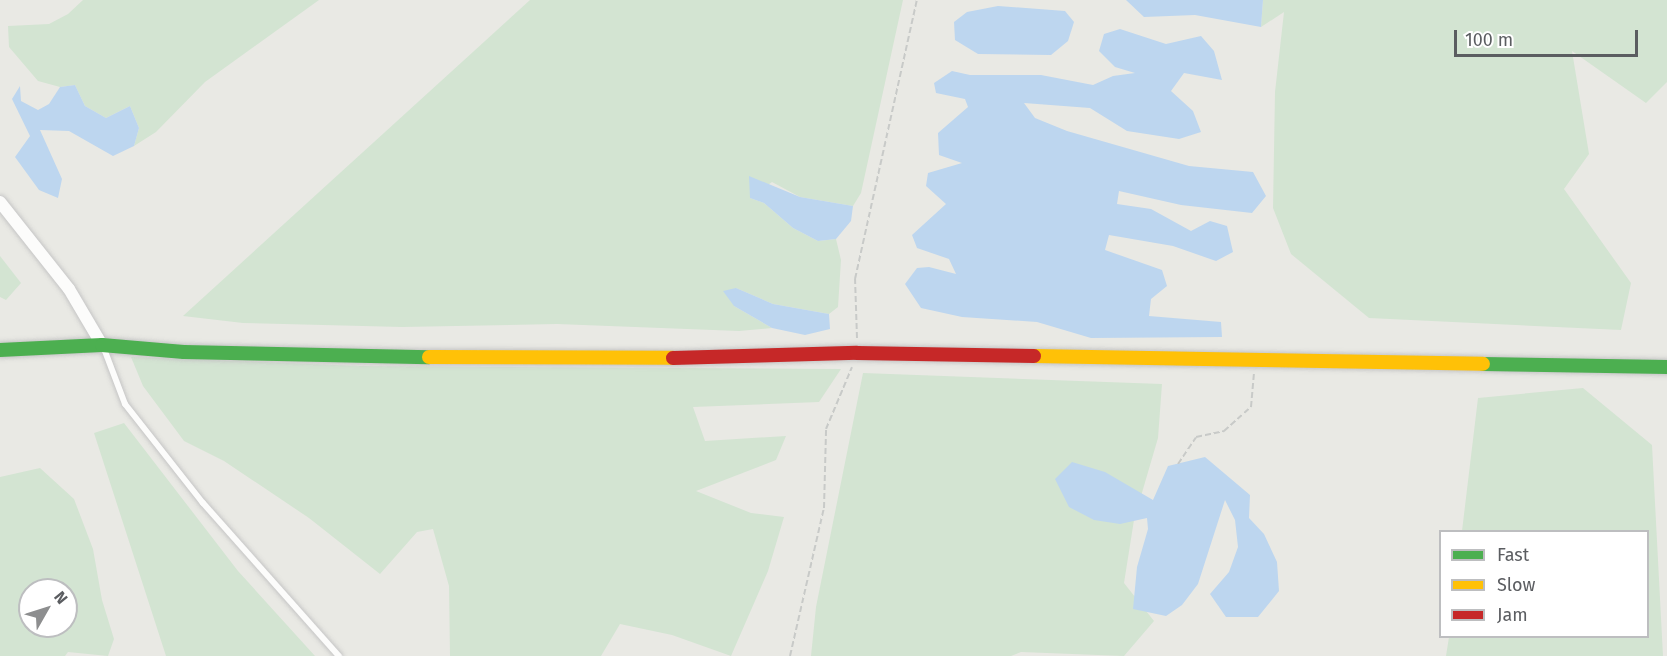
<!DOCTYPE html>
<html>
<head>
<meta charset="utf-8">
<style>
	body { margin:0 }
	#map { position:relative; width:1667px; height:656px; overflow:hidden; background:#e9e9e4; font-family:"Fira Sans",sans-serif }
	div>[style] { position:absolute }
	.green>* { inset:0; background:#d3e4d2 }
	.water>* { inset:0; background:#bdd6ef }
	.path>* { height:2px; margin-top:-1px; transform-origin:0; background:repeating-linear-gradient(90deg,#c8cac8 0 6px,transparent 0 9px) }
	.roads { filter:drop-shadow(0 0 2px #c5c5c5) drop-shadow(0 0 2px #c5c5c5) }
	.lane>* { height:6px; margin:-3px; padding:0 3px; transform-origin:3px; border-radius:3px; background:#fcfcfb }
	.street>* { height:12px; margin:-6px; padding:0 6px; transform-origin:6px; border-radius:6px; background:#fcfcfb }
	.fast>* { height:14px; margin:-7px; padding:0 7px; transform-origin:7px; border-radius:7px; background:#4caf50 }
	.slow>* { height:14px; margin:-7px; padding:0 7px; transform-origin:7px; border-radius:7px; background:#ffc107 }
	.jam>* { height:14px; margin:-7px; padding:0 7px; transform-origin:7px; border-radius:7px; background:#c62828 }
	span { translate:-50% -50%; white-space:nowrap; text-align:center; line-height:1.15; -webkit-text-stroke:5px #fff; paint-order:stroke }
	.legend { position:absolute; left:1439px; top:530px; width:210px; height:108px; box-sizing:border-box; background:#fff; border:2px solid #bdbec0; margin:0; padding:8px 10px; list-style:none; font-size:18px; color:#5b5d61 }
	.legend li { display:flex; align-items:center; gap:12px; height:30px }
	.legend b { width:30px; border:2px solid #bdbec0 }
	.north { position:absolute; left:18px; top:578px; width:60px; height:60px; box-sizing:border-box; background:#fff; border:2px solid #bdbec0; border-radius:50%; rotate:51deg; font-size:16px; font-weight:700; line-height:24px; text-align:center; color:#5b5d61 }
	.north::after { content:''; display:block; margin:auto; width:21px; height:27px; background:#8d8e8f; clip-path:polygon(50% 0,100% 100%,50% 72%,0 100%) }
	.scale { position:absolute; left:1454px; top:30px; width:184px; height:27px; box-sizing:border-box; border:3px solid #5b5d61; border-top:0; padding-left:8px; font-size:18px; line-height:21px; white-space:nowrap; color:#5b5d61; -webkit-text-stroke:4px #fff; paint-order:stroke }
</style>
</head>
<body>
<div id="map">
	<div class="green">
		<div style="clip-path:polygon(83px 0,319px 0,205px 82px,156px 132px,134px 146px,139px 128px,130px 106px,106px 118px,85px 106px,75px 85px,60px 87px,38px 81px,9px 47px,8px 26px,49px 24px,68px 14px)"></div>
		<div style="clip-path:polygon(530px 0,903px 0,861px 193px,853px 206px,800px 197px,772px 182px,750px 198px,764px 203px,793px 228px,818px 241px,836px 239px,841px 260px,838px 307px,829px 314px,773px 304px,736px 288px,734px 306px,772px 328px,739px 331px,557px 324px,402px 327px,243px 323px,183px 316px)"></div>
		<div style="clip-path:polygon(1263px 0,1667px 0,1667px 82px,1646px 103px,1572px 51px,1589px 154px,1564px 189px,1631px 283px,1621px 330px,1369px 318px,1291px 254px,1273px 208px,1275px 92px,1284px 12px,1261px 27px)"></div>
		<div style="clip-path:polygon(0 256px,21px 283px,6px 300px,0 297px)"></div>
		<div style="clip-path:polygon(131px 357px,362px 366px,841px 369px,819px 402px,693px 407px,705px 441px,786px 436px,776px 460px,696px 491px,751px 513px,784px 517px,768px 571px,731px 656px,672px 635px,620px 624px,601px 656px,450px 656px,449px 586px,433px 529px,417px 532px,380px 574px,309px 518px,224px 461px,184px 441px,143px 386px)"></div>
		<div style="clip-path:polygon(863px 373px,1162px 384px,1158px 438px,1134px 520px,1124px 583px,1154px 621px,1124px 656px,1021px 652px,1011px 656px,811px 656px,816px 607px)"></div>
		<div style="clip-path:polygon(1583px 388px,1652px 445px,1663px 656px,1446px 656px,1449px 637px,1648px 636px,1648px 532px,1462px 531px,1478px 398px)"></div>
		<div style="clip-path:polygon(124px 423px,238px 571px,315px 656px,166px 656px,94px 433px)"></div>
		<div style="clip-path:polygon(evenodd,40px 468px,74px 499px,93px 549px,102px 600px,114px 639px,108px 656px,68px 652px,65px 656px,0 656px,0 477px,40px 468px,30px 590px,66px 590px,66px 626px,30px 626px,30px 590px)"></div>
	</div>
	<div class="water">
		<div style="clip-path:polygon(1126px 0,1263px 0,1261px 27px,1195px 15px,1144px 17px)"></div>
		<div style="clip-path:polygon(998px 6px,1065px 11px,1074px 22px,1068px 41px,1051px 55px,978px 54px,955px 40px,954px 22px,967px 12px)"></div>
		<div style="clip-path:polygon(1120px 29px,1166px 44px,1201px 36px,1214px 51px,1222px 80px,1184px 73px,1171px 91px,1193px 111px,1201px 132px,1179px 139px,1127px 131px,1090px 108px,1024px 103px,1035px 118px,1067px 131px,1189px 166px,1253px 172px,1266px 196px,1252px 213px,1181px 205px,1119px 191px,1117px 204px,1151px 209px,1191px 231px,1210px 221px,1227px 226px,1233px 252px,1216px 261px,1173px 246px,1109px 235px,1105px 250px,1162px 270px,1167px 286px,1151px 299px,1149px 316px,1221px 322px,1222px 337px,1091px 338px,1037px 322px,962px 317px,921px 308px,905px 284px,917px 268px,929px 267px,956px 274px,949px 259px,917px 248px,912px 235px,946px 204px,926px 186px,928px 173px,962px 163px,939px 155px,938px 133px,968px 107px,965px 99px,936px 93px,934px 83px,952px 71px,970px 75px,1041px 75px,1093px 85px,1113px 76px,1135px 73px,1115px 67px,1099px 51px,1104px 34px)"></div>
		<div style="clip-path:polygon(75px 85px,85px 106px,106px 118px,130px 106px,139px 128px,134px 146px,113px 156px,69px 131px,40px 130px,62px 179px,58px 198px,39px 190px,15px 157px,30px 136px,12px 99px,20px 86px,21px 101px,38px 110px,49px 104px,60px 87px)"></div>
		<div style="clip-path:polygon(749px 176px,800px 197px,853px 206px,851px 221px,836px 239px,818px 241px,793px 228px,764px 203px,750px 198px)"></div>
		<div style="clip-path:polygon(736px 288px,773px 304px,829px 314px,830px 329px,805px 335px,772px 328px,734px 306px,723px 291px)"></div>
		<div style="clip-path:polygon(1205px 457px,1250px 495px,1249px 518px,1264px 534px,1277px 562px,1279px 591px,1258px 617px,1226px 617px,1210px 594px,1229px 572px,1238px 547px,1235px 520px,1225px 500px,1198px 584px,1182px 605px,1166px 616px,1133px 609px,1137px 567px,1148px 529px,1147px 518px,1120px 524px,1094px 520px,1069px 507px,1055px 479px,1072px 462px,1105px 472px,1153px 500px,1168px 466px)"></div>
	</div>
	<div class="path">
		<div style="left:857px;top:338px;width:59px;rotate:-91.9deg"></div>
		<div style="left:855px;top:279px;width:286px;rotate:-77.5deg"></div>
		<div style="left:1178px;top:464px;width:32px;rotate:-56deg"></div>
		<div style="left:1196px;top:437px;width:29px;rotate:-12deg"></div>
		<div style="left:1224px;top:431px;width:36px;rotate:-42deg"></div>
		<div style="left:1251px;top:407px;width:34px;rotate:-85deg"></div>
		<div style="left:790px;top:656px;width:152px;rotate:-77.1deg"></div>
		<div style="left:824px;top:508px;width:79px;rotate:-88.5deg"></div>
		<div style="left:826px;top:429px;width:67px;rotate:-67.2deg"></div>
	</div>
	<div class="roads">
		<div class="lane">
			<div style="left:103px;top:346px;width:62px;rotate:69.2deg"></div>
			<div style="left:125px;top:404px;width:126px;rotate:51.8deg"></div>
			<div style="left:203px;top:503px;width:205px;rotate:48.4deg"></div>
		</div>
		<div class="street">
			<div style="left:0;top:202px;width:111px;rotate:51.6deg"></div>
			<div style="left:69px;top:289px;width:65px;rotate:59.5deg"></div>
		</div>
		<div class="fast">
			<div style="left:0;top:350px;width:102px;rotate:-2.8deg"></div>
			<div style="left:102px;top:345px;width:82px;rotate:4.9deg"></div>
			<div style="left:184px;top:352px;width:245px;rotate:1.2deg"></div>
			<div style="left:1483px;top:364px;width:184px;rotate:0.9deg"></div>
		</div>
		<div class="slow">
			<div style="left:1034px;top:356px;width:449px;rotate:1deg"></div>
			<div style="left:429px;top:357px;width:244px;rotate:0.2deg"></div>
		</div>
		<div class="jam">
			<div style="left:673px;top:358px;width:184px;rotate:-1.6deg"></div>
			<div style="left:857px;top:353px;width:177px;rotate:1deg"></div>
		</div>
	</div>
	<ul class="legend">
	<li><b style="height:8px;background:#4caf50"></b>Fast</li>
	<li><b style="height:8px;background:#ffc107"></b>Slow</li>
	<li><b style="height:8px;background:#c62828"></b>Jam</li>
	</ul>
	<div class="north">N</div>
	<div class="scale">100 m</div>
</div>
</body>
</html>
